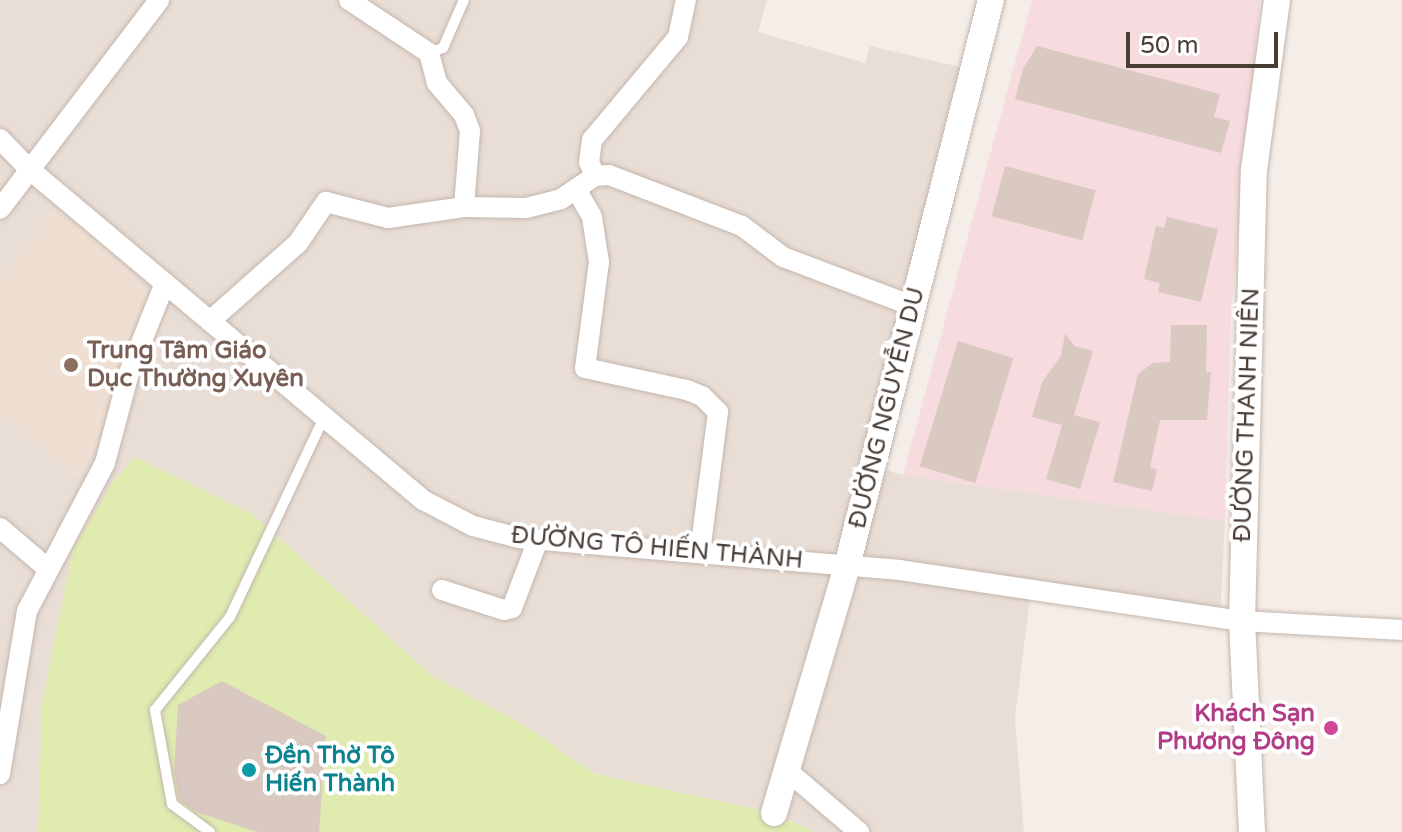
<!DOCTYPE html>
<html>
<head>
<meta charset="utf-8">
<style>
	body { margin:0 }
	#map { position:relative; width:1402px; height:832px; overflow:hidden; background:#f5eee8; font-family:"Varela Round",sans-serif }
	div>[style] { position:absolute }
	.residential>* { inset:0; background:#e9ded6 }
	.education>* { inset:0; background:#efdfd2 }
	.medical>* { inset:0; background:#f6dbdf }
	.green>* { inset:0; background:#dfebaf }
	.building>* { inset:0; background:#dac9c0; transform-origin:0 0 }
	.roads { filter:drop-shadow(0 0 2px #c4b6ad) drop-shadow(0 0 2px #c4b6ad) }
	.service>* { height:10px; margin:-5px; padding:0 5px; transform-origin:5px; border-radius:5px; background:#fff }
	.minor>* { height:20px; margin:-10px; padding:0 10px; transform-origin:10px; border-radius:10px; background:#fff }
	.tertiary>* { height:26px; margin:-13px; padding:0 13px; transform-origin:13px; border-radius:13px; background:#fff }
	.dots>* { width:22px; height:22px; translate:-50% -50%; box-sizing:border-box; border:4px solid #fff; border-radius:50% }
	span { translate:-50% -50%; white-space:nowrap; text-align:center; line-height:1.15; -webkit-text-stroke:8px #fff; paint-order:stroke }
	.education-label { font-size:24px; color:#785e54; font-weight:700 }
	.left { translate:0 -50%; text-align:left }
	.street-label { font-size:24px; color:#493d36 }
	.hotel-label { font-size:24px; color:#b23c85; font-weight:700 }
	.right { translate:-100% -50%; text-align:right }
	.culture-label { font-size:24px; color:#0d838f; font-weight:700 }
	.scale { position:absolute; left:1126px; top:32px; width:152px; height:36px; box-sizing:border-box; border:4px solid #493d36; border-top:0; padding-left:10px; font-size:24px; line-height:28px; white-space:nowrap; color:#493d36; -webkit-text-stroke:6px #fff; paint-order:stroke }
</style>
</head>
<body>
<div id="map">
	<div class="residential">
		<div style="clip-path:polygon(0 0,767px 0,758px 32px,865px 63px,870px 46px,973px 70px,873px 466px,903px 475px,1225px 521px,1220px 618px,1031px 590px,1015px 718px,1024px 832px,814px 832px,774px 813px,596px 774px,519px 722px,432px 676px,353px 607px,73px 550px,42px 703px,38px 832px,0 832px)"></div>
	</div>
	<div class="education">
		<div style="clip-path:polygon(63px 197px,169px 316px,79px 478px,0 413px,0 281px)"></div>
	</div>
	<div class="medical">
		<div style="clip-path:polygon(1032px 0,1260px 0,1231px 310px,1225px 521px,903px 475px)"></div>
	</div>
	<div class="green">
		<div style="clip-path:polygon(135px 457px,252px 514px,432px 676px,519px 722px,595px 774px,774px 813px,814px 832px,38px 832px,42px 703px,73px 550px,112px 483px)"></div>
	</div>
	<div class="building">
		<div style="clip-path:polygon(1037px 46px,1220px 94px,1214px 117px,1230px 121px,1221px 153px,1015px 99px,1023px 69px)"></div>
		<div style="left:1005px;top:166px;width:94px;height:52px;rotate:15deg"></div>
		<div style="clip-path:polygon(1167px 217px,1218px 229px,1201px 302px,1158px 292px,1160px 283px,1144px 279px,1156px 226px,1164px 228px)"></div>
		<div style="clip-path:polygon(1171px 325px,1207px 325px,1206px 372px,1211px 372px,1207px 420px,1160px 420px,1150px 468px,1157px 469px,1152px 491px,1113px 482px,1138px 374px,1153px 363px,1170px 362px)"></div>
		<div style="clip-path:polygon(1065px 334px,1075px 346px,1093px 351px,1074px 415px,1100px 422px,1080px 489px,1046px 479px,1062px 425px,1032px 417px,1042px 382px,1061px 356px)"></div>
		<div style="left:958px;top:341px;width:58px;height:131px;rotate:17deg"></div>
		<div style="clip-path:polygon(222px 681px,326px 736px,319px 832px,257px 832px,196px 812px,179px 799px,174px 770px,178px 705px)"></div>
	</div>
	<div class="roads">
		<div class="service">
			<div style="left:429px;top:53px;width:15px;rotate:-20deg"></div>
			<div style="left:443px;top:48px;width:52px;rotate:-66.4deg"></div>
			<div style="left:210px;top:832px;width:47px;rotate:-143.6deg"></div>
			<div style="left:172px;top:804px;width:96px;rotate:-100.3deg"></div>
			<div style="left:155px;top:710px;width:119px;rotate:-51.1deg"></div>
			<div style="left:230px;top:617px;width:221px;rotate:-64.8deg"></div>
		</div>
		<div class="minor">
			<div style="left:349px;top:0;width:96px;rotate:33.5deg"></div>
			<div style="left:429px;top:53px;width:31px;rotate:75deg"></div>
			<div style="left:437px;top:83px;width:42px;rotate:49.8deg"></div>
			<div style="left:464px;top:115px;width:17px;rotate:69deg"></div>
			<div style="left:470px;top:131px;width:76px;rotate:94.5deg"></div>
			<div style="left:0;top:139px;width:42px;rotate:46deg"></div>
			<div style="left:29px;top:169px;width:515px;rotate:40.03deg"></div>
			<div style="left:423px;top:500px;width:56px;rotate:27.5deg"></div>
			<div style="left:473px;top:526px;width:48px;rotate:14.6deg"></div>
			<div style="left:519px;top:538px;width:382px;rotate:4.8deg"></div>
			<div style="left:900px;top:570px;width:346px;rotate:8.5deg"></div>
			<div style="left:1242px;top:621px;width:160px;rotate:3.2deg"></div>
			<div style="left:595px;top:176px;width:15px;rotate:-113deg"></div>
			<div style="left:589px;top:162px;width:22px;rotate:-82deg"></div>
			<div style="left:592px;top:140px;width:134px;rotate:-50.1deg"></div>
			<div style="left:678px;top:37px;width:38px;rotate:-78deg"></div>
			<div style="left:576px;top:189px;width:32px;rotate:60deg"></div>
			<div style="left:592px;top:217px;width:46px;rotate:81.2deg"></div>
			<div style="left:599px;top:262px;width:107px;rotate:97.5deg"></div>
			<div style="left:585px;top:368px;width:104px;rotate:12.2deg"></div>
			<div style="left:687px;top:390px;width:16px;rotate:22deg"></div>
			<div style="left:702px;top:396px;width:23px;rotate:45deg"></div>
			<div style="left:718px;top:412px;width:142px;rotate:97.3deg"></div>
			<div style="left:0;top:209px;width:263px;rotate:-52.7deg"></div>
			<div style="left:210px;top:321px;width:118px;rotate:-41.6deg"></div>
			<div style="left:298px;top:243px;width:50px;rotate:-55.7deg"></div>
			<div style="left:326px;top:202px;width:64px;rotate:14.5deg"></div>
			<div style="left:388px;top:218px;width:77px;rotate:-8.2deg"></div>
			<div style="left:464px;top:207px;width:62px;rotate:0.9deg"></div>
			<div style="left:526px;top:208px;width:36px;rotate:-14deg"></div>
			<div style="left:561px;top:199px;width:41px;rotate:-34.1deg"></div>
			<div style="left:595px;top:176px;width:14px;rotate:-4deg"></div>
			<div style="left:609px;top:175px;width:142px;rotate:21deg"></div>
			<div style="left:742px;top:226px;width:51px;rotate:37.1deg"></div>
			<div style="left:783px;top:257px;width:139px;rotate:20.7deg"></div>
			<div style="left:0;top:528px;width:60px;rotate:40.3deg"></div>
			<div style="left:442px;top:590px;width:65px;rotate:17.9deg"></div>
			<div style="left:504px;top:610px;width:8px;rotate:-14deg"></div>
			<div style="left:512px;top:608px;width:73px;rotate:-69.1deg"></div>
			<div style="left:790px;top:773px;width:91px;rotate:40.5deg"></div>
			<div style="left:0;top:774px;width:165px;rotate:-80.6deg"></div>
			<div style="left:27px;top:611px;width:167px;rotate:-62.2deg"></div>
			<div style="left:105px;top:463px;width:93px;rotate:-75.1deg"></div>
			<div style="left:129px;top:373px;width:97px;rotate:-68.2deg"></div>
		</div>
		<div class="tertiary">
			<div style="left:774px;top:813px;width:258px;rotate:-73.5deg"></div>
			<div style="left:847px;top:566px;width:584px;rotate:-75.73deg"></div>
			<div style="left:1252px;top:832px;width:211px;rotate:-92.7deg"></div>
			<div style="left:1242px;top:621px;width:451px;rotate:-88.5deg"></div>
			<div style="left:1254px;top:170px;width:172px;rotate:-82.3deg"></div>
		</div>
	</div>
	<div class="dots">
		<div style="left:71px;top:365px;background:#8d6e63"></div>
		<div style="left:1331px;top:728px;background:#d1479c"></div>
		<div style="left:249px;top:770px;background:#0f9aa8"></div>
	</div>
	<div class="education-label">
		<span class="left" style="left:87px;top:365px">Trung Tâm Giáo<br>Dục Thường Xuyên</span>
	</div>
	<div class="street-label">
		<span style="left:887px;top:408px;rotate:-76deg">ĐƯỜNG NGUYỄN DU</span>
		<span style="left:1247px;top:415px;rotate:-88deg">ĐƯỜNG THANH NIÊN</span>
		<span style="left:657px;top:548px;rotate:5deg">ĐƯỜNG TÔ HIẾN THÀNH</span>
	</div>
	<div class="hotel-label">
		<span class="right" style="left:1315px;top:728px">Khách Sạn<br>Phương Đông</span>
	</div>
	<div class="culture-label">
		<span class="left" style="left:265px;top:770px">Đền Thờ Tô<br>Hiến Thành</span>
	</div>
	<div class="scale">50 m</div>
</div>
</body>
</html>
